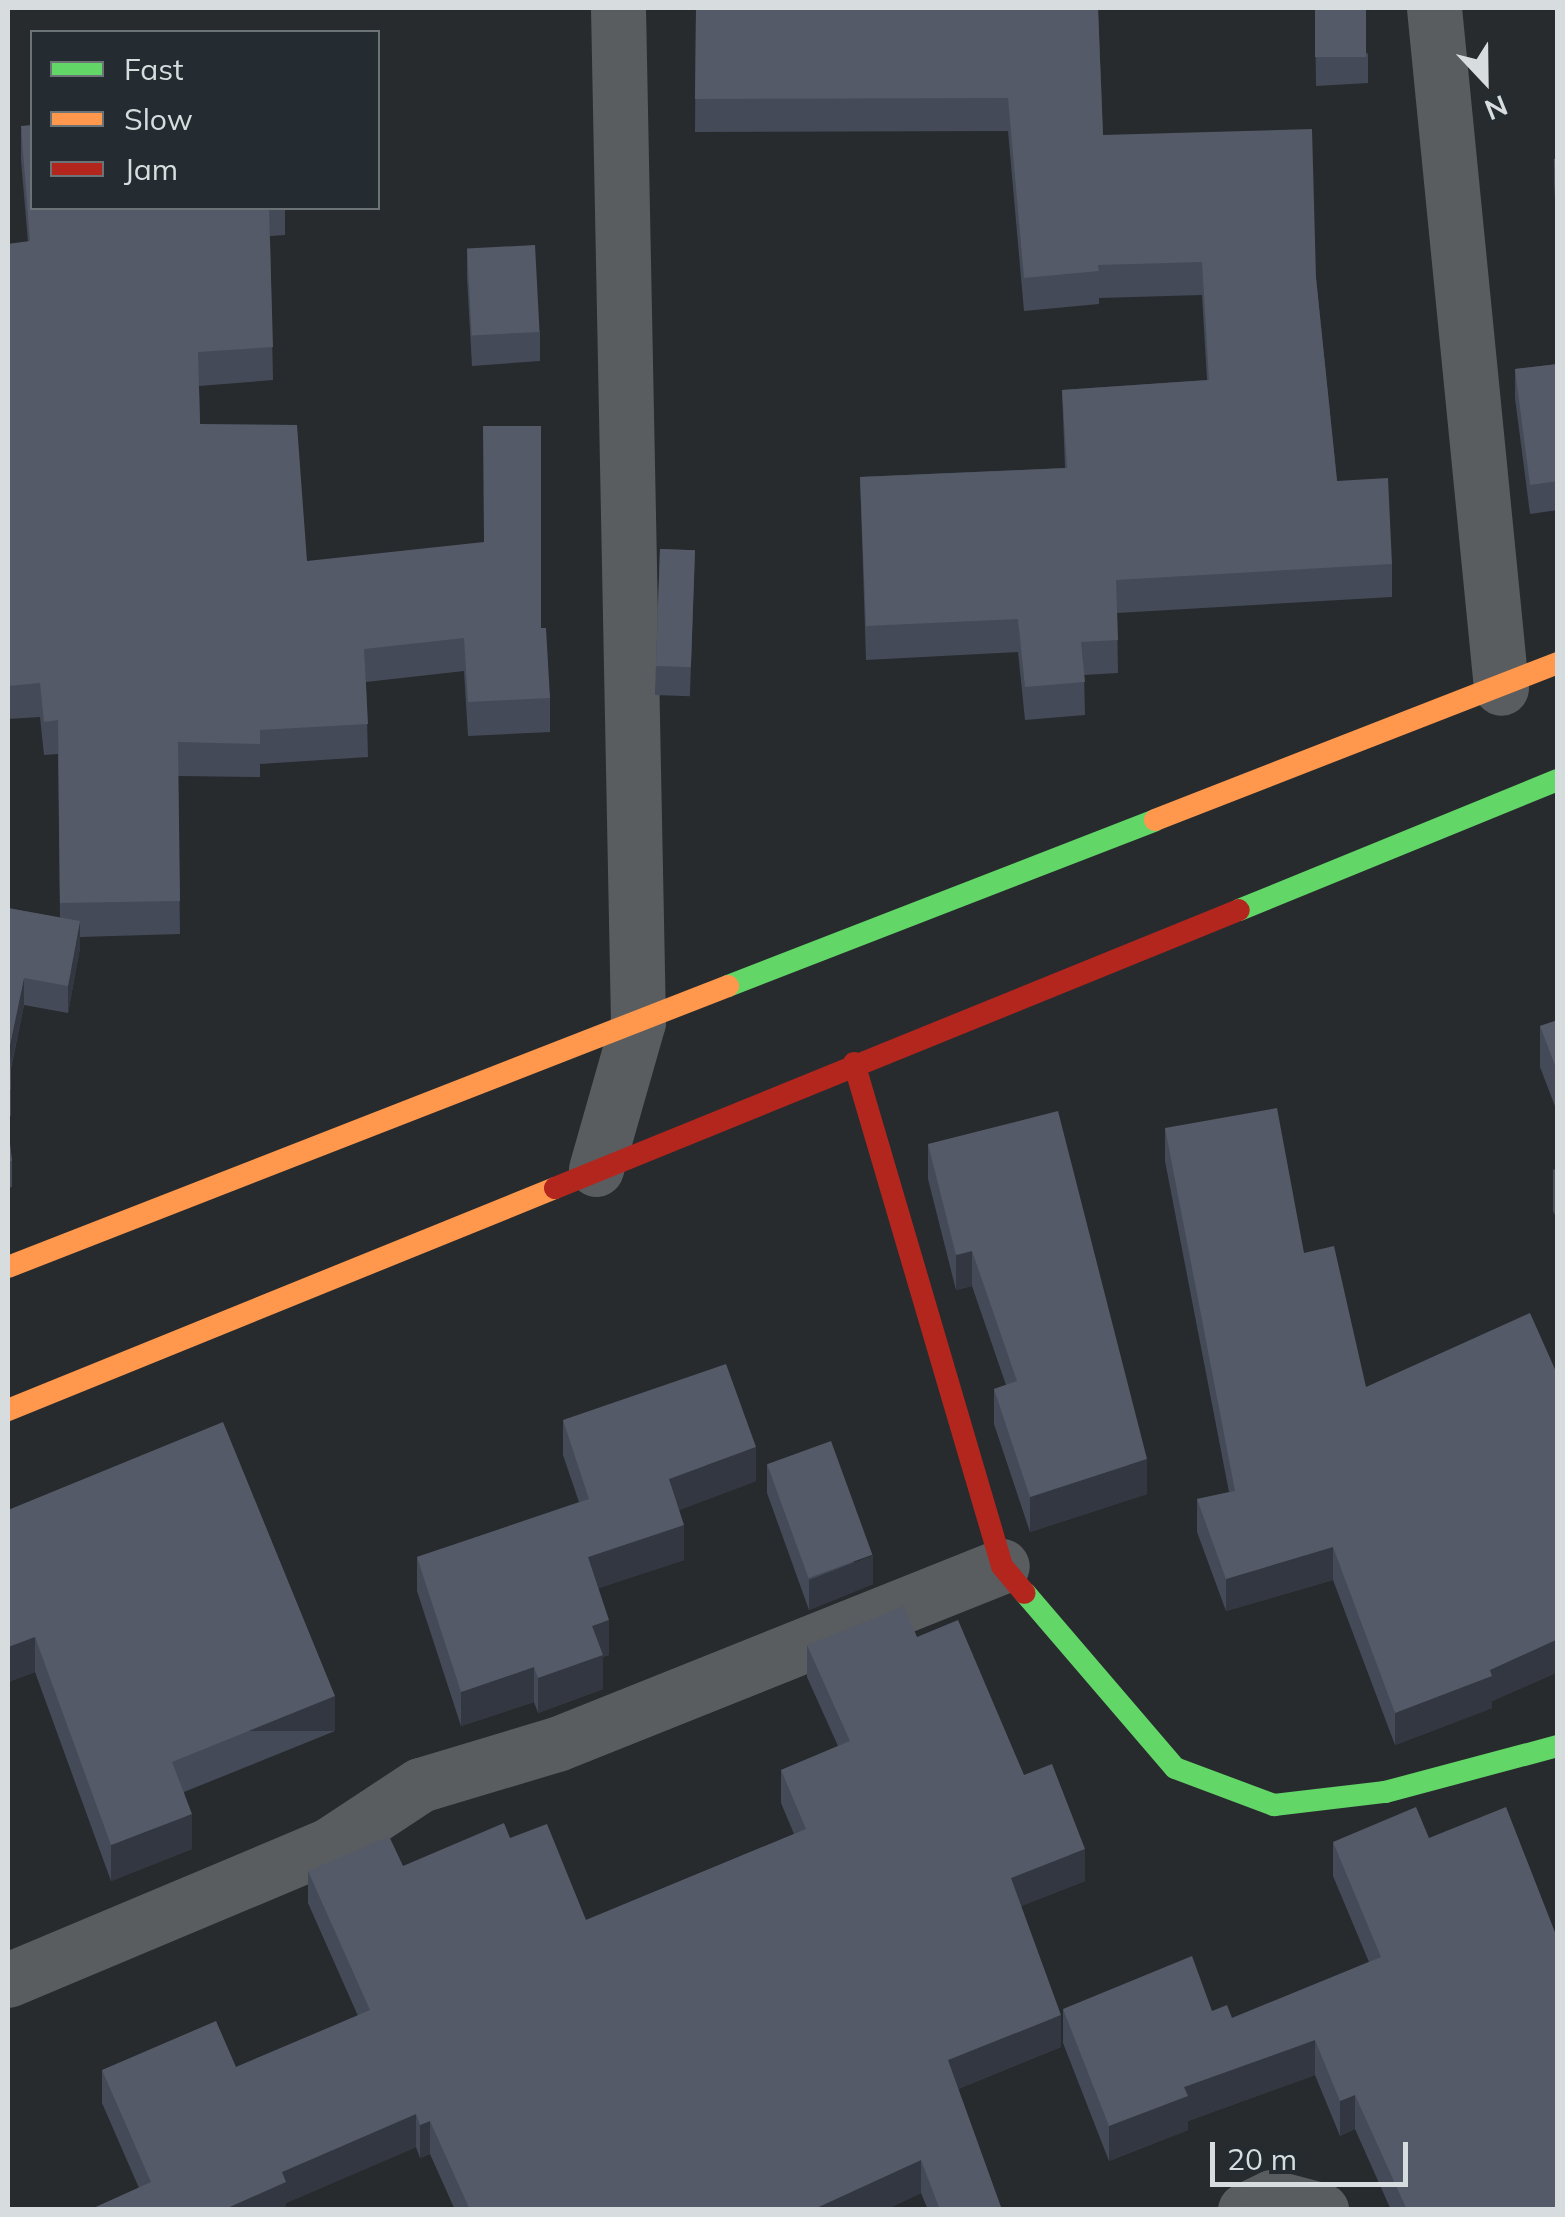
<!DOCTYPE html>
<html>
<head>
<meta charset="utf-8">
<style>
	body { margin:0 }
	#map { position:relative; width:1565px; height:2217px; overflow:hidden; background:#272b2e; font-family:Mulish,sans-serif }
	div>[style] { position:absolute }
	.street>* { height:55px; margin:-27.5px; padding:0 27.5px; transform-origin:27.5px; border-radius:27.5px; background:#5a5d5f }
	.fast>* { height:22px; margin:-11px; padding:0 11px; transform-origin:11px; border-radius:11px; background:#63d668 }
	.slow>* { height:22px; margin:-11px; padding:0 11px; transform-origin:11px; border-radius:11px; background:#ff974d }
	.jam>* { height:22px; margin:-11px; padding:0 11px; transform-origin:11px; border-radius:11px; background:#b3261e }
	.wall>* { inset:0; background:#444a58; transform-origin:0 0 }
	.shaded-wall>* { inset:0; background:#323741; transform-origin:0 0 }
	.building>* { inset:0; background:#545a67; transform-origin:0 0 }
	span { translate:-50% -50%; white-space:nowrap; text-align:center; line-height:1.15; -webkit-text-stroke:9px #242c31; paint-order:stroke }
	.frame { position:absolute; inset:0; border:10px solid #d7dddf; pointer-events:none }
	.legend { position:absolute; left:30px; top:30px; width:350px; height:180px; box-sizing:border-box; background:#242c31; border:2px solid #6c7377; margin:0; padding:12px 18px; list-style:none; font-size:30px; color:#d7dddf }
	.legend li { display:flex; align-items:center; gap:20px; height:50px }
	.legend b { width:50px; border:2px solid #6c7377 }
	.north { position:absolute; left:1435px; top:30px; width:100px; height:100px; -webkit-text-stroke:8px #242c31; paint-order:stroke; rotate:158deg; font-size:28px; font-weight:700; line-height:40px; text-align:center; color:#d7dddf }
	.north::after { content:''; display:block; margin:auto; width:35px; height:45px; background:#d7dddf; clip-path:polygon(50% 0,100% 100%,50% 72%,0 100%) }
	.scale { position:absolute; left:1210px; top:2142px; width:198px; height:45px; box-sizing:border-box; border:5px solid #d7dddf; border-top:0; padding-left:12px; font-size:30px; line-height:35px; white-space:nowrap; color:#d7dddf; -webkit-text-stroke:8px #242c31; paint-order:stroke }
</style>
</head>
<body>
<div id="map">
	<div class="street">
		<div style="left:1434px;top:8px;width:683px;rotate:84.37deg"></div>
		<div style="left:596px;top:1169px;width:153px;rotate:-74.1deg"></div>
		<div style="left:638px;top:1022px;width:1014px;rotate:-91.13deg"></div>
		<div style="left:8px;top:1980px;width:348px;rotate:-22.8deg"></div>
		<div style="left:329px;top:1845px;width:109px;rotate:-33.4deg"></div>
		<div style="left:420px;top:1785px;width:143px;rotate:-16.7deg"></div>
		<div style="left:557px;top:1744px;width:479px;rotate:-21.8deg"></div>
		<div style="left:1245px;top:2210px;width:30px;rotate:-26deg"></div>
		<div style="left:1272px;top:2197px;width:51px;rotate:14.9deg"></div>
	</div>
	<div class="fast">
		<div style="left:1239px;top:910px;width:344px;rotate:-22.2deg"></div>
		<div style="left:728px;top:986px;width:458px;rotate:-21.2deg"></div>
		<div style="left:1025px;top:1593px;width:230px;rotate:49.4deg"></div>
		<div style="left:1175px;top:1768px;width:106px;rotate:20.5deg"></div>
		<div style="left:1274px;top:1805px;width:112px;rotate:-6.7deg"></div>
		<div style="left:1385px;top:1792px;width:179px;rotate:-14.9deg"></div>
	</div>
	<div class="slow">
		<div style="left:1155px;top:820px;width:433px;rotate:-21.3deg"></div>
		<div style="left:8px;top:1267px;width:773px;rotate:-21.32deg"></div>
		<div style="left:8px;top:1410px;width:590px;rotate:-22.09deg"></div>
	</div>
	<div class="jam">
		<div style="left:854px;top:1063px;width:524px;rotate:73.6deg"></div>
		<div style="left:1002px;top:1566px;width:35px;rotate:50deg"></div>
		<div style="left:555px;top:1188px;width:738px;rotate:-22.12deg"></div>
	</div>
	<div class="wall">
		<div style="clip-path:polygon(696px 8px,1098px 8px,1103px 135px,1316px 278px,1337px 481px,1392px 564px,1392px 597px,1117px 613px,1118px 673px,1084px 675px,1085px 715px,1025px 720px,1018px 652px,866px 660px,860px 477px,1065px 468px,1062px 390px,1207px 380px,1202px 295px,1099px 298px,1099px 304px,1024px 311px,1008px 131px,695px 132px)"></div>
		<div style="clip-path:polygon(1315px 8px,1368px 54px,1368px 83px,1316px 86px)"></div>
		<div style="clip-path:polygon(21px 126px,32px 208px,285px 208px,285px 235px,270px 236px,273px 380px,199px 386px,200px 424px,307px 561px,541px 628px,550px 698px,550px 732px,468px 736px,464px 671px,366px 682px,368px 757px,260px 764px,260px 777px,178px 776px,180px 934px,80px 937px,80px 948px,68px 1013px,24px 1005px,11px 1069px,11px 1116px,8px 1116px,8px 908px,60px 918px,58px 754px,44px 755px,40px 717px,8px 719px,8px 244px,28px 242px,21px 160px)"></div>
		<div style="clip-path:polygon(1554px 159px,1558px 159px,1558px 250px,1554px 183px)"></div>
		<div style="clip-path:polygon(467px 248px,540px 332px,540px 361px,472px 366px,467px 277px)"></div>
		<div style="clip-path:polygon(1558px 364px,1558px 510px,1530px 514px,1515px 398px,1515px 369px)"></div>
		<div style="left:660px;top:549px;width:35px;height:146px;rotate:2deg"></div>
		<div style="clip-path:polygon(1558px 1020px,1558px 1114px,1540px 1067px,1540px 1026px)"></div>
		<div style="clip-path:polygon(8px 1127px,12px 1161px,12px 1187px,8px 1188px)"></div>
		<div style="clip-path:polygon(1165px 1128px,1304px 1253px,1366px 1387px,1558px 1376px,1558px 1672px,1492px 1701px,1492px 1708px,1395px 1745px,1333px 1580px,1226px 1611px,1197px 1532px,1197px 1499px,1229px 1492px,1165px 1161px)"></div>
		<div style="clip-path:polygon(928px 1144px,1147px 1494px,1030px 1532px,994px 1424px,994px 1389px,1006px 1385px,972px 1286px,956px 1290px,928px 1179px)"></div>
		<div style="clip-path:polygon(1558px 1168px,1558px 1222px,1553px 1211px,1553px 1170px)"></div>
		<div style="clip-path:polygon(563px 1420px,756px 1481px,679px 1510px,684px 1560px,598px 1588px,609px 1655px,603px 1657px,603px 1689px,538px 1713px,534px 1702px,461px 1726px,417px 1591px,417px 1557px,579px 1502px,563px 1455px)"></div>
		<div style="clip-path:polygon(767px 1464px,873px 1584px,809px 1610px,767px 1493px)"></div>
		<div style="clip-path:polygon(8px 1510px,335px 1731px,184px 1792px,192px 1849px,111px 1881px,35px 1672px,8px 1682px)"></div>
		<div style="clip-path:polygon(917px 1637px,1024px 1775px,1085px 1881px,1021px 1906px,1061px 2047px,958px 2089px,1002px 2210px,928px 2210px,921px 2193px,885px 2210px,455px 2210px,430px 2154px,420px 2158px,416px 2147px,286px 2203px,286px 2210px,139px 2188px,102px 2103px,102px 2070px,236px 2067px,358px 2016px,308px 1903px,308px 1871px,403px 1866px,510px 1838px,586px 1920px,794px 1834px,781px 1803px,781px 1770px,838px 1746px,807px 1677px,807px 1645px)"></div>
		<div style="clip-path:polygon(1333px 1842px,1558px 2210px,1391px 2210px,1355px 2129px,1340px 2136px,1315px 2075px,1188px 2121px,1188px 2130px,1109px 2161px,1063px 2043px,1063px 2009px,1212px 2011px,1232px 2018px,1369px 1962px,1333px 1876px)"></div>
	</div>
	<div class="shaded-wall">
		<div style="clip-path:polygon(80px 921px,80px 948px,68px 1013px,68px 986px)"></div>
		<div style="clip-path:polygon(24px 978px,24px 1005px,10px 1071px,10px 1045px)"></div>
		<div style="clip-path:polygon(972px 1251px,972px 1286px,956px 1290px,956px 1255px)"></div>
		<div style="clip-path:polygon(756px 1447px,756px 1481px,669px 1514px,669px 1479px)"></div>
		<div style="clip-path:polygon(1147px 1459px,1147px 1494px,1030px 1532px,1030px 1497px)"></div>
		<div style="clip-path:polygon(684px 1525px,684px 1560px,588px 1592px,588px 1557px)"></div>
		<div style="clip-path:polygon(1333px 1547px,1333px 1580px,1226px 1611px,1226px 1579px)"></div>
		<div style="clip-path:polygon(873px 1555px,873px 1584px,809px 1610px,809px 1580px)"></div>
		<div style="clip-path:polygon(609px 1620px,609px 1655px,603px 1657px,603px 1689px,538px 1713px,538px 1678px,592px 1626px)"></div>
		<div style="clip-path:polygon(35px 1637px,35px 1672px,8px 1682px,8px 1647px)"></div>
		<div style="clip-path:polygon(1558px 1639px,1558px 1672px,1492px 1701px,1492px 1708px,1395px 1745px,1395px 1713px)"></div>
		<div style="clip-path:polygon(534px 1667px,534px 1702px,461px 1726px,461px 1692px)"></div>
		<div style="left:335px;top:1696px;width:35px;height:176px;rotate:90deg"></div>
		<div style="clip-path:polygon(192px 1814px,192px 1849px,111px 1881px,111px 1845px)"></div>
		<div style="clip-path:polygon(1085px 1849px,1085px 1881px,1011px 1910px,1011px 1878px)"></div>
		<div style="clip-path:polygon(1061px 2015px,1061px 2047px,948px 2093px,948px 2060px)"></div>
		<div style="clip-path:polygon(1315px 2040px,1315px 2075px,1188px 2121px,1188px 2130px,1109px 2161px,1109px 2126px,1184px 2087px)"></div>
		<div style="clip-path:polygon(1355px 2095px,1355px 2129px,1340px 2136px,1340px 2101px)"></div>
		<div style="clip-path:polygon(416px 2114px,416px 2147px,286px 2203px,286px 2210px,223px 2210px,282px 2172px)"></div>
		<div style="clip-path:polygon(430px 2121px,430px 2154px,420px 2158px,420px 2125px)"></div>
		<div style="clip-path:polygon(921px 2160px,921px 2193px,885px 2210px,812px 2210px)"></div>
	</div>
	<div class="building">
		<div style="clip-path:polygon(696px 8px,1098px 8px,1103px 135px,1312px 129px,1316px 278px,1337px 481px,1388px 478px,1392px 564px,1116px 580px,1118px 640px,1081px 642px,1085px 682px,1025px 687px,1018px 619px,866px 626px,860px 477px,1067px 468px,1062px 390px,1209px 380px,1202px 262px,1098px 265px,1099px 271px,1024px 278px,1008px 98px,695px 99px)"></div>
		<div style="left:1315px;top:8px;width:51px;height:49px"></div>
		<div style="clip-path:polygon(32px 125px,32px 208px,269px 208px,273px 347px,198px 352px,200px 424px,297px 425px,307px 561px,484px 542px,483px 426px,541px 426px,541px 628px,546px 628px,550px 698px,468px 702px,464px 638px,364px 649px,368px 724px,260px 730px,260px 744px,178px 742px,180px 901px,60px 903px,58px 720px,44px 722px,40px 683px,8px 686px,8px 244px,30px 241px,21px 126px)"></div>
		<div style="clip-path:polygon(1554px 159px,1558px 159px,1558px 226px)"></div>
		<div style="left:535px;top:245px;width:87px;height:68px;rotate:87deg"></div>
		<div style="clip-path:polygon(1558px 364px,1558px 481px,1530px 485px,1515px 369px)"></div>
		<div style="left:660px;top:549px;width:35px;height:117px;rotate:2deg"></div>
		<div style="clip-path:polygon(8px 908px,80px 921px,68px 986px,24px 978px,10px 1045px,11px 1089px,8px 1089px)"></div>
		<div style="clip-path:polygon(1558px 1020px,1558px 1073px,1540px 1026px)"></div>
		<div style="clip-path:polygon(1277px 1108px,1304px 1253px,1334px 1246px,1366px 1387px,1530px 1313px,1558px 1376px,1558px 1639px,1490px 1670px,1492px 1676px,1395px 1713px,1333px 1547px,1226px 1579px,1197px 1499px,1235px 1491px,1165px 1128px)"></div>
		<div style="clip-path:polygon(1058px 1111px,1147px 1459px,1030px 1497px,994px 1389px,1017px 1381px,972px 1251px,956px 1255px,928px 1144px)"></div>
		<div style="clip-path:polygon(8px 1127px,12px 1161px,8px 1161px)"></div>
		<div style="clip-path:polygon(726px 1364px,756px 1447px,669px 1479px,684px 1525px,588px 1557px,609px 1620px,592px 1626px,603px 1655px,538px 1678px,534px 1667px,461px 1692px,417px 1557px,589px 1499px,563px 1420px)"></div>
		<div style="clip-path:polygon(223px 1422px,335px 1696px,172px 1762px,192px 1814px,111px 1845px,35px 1637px,8px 1647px,8px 1510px)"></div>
		<div style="left:831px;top:1441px;width:121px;height:68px;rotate:70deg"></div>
		<div style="clip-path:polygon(904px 1606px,917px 1637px,958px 1620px,1024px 1775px,1052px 1764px,1085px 1849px,1011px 1878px,1061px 2015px,948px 2060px,1002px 2210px,940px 2210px,921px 2160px,812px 2210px,470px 2210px,430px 2121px,420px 2125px,416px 2114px,282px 2172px,286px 2182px,223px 2210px,89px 2210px,151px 2182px,102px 2070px,216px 2021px,236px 2067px,370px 2010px,308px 1871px,389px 1836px,403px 1866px,504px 1823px,510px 1838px,547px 1824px,586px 1920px,806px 1829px,781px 1770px,850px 1741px,807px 1645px)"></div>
		<div style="clip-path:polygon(1416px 1807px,1429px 1838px,1506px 1807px,1558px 1940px,1558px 2210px,1407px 2210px,1355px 2095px,1340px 2101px,1315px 2040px,1184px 2087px,1188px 2096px,1109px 2126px,1063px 2009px,1192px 1956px,1212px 2011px,1227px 2005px,1232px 2018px,1381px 1957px,1333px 1842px)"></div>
	</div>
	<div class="frame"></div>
	<ul class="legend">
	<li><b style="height:12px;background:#63d668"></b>Fast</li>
	<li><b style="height:12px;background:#ff974d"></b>Slow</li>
	<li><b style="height:12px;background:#b3261e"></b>Jam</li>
	</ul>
	<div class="north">N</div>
	<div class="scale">20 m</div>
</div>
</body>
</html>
